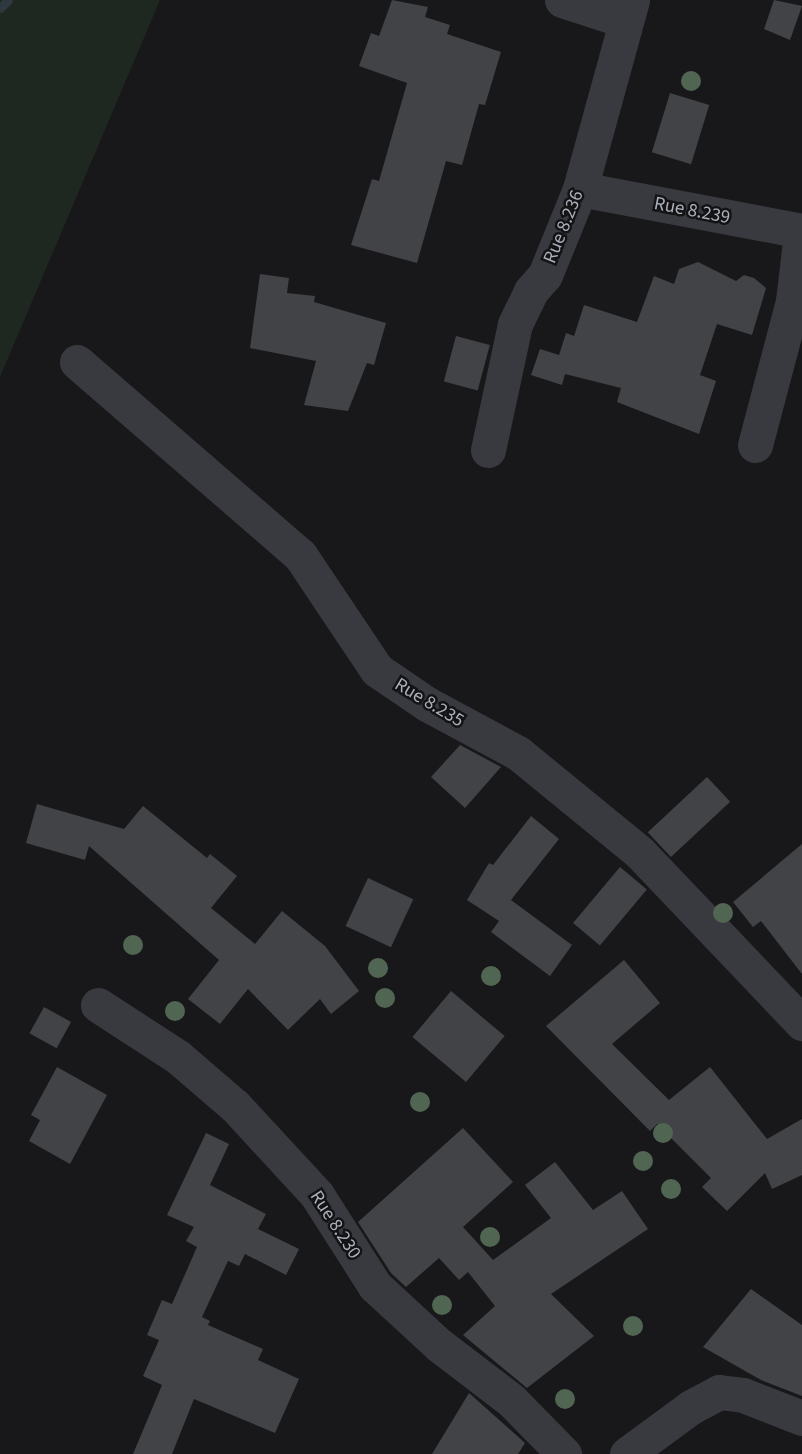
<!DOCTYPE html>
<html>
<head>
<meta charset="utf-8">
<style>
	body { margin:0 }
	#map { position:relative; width:802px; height:1454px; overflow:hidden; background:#18181a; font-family:"Source Sans 3",sans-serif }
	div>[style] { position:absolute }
	.green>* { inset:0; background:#1f2820 }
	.stream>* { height:9px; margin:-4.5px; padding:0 4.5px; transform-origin:4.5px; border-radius:4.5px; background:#2d383f }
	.building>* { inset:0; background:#424347; transform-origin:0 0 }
	.street>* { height:35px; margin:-17.5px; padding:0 17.5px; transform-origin:17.5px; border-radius:17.5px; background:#393a3f }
	.trees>* { width:20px; height:20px; margin:-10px; border-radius:50%; background:#516652 }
	span { translate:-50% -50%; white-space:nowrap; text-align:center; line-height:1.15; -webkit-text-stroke:5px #131315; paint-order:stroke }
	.street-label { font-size:19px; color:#aab0ba }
</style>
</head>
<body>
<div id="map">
	<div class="green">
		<div style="clip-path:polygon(0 0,160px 0,0 377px)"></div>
	</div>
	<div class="stream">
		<div style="left:0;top:8px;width:11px;rotate:-45deg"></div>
	</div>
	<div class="building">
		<div style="clip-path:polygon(392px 0,428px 7px,425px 17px,450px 25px,447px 34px,501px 52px,485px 105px,479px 104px,462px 165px,446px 161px,417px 263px,351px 245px,372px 179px,379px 181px,407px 83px,359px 66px,371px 33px,379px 36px)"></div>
		<div style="clip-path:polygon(774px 0,802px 6px,790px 40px,764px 29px)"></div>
		<div style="left:670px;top:93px;width:41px;height:62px;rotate:17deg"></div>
		<div style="clip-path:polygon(698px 262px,736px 281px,744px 275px,754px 278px,766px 288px,752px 335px,717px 324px,700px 375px,716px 381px,699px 434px,617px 402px,621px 388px,565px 374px,562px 385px,531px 375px,540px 349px,559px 355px,566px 333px,574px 336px,584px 305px,637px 322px,654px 276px,674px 284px,679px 269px)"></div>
		<div style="clip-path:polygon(260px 274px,289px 278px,287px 293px,315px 296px,314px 302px,386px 323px,374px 365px,367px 363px,348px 411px,304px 405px,316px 361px,250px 348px)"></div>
		<div style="left:456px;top:336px;width:35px;height:47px;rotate:15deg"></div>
		<div style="clip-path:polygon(460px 745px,501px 767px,465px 808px,431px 777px)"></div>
		<div style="left:707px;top:777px;width:34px;height:81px;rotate:47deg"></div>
		<div style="clip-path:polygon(37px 804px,124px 829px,143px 806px,207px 858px,210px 854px,237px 876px,211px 908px,255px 944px,282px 911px,325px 946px,359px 991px,331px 1014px,320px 999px,288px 1030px,248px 989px,220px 1024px,188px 999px,219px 960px,89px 846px,85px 860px,26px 843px)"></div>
		<div style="clip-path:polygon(531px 816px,559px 839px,511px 900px,572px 945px,550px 976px,491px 932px,499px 921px,467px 900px,489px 863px,493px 865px)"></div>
		<div style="clip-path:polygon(802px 844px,802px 974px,761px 921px,753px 927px,733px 902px)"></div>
		<div style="left:620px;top:867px;width:35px;height:73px;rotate:40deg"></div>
		<div style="left:368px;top:878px;width:50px;height:53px;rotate:25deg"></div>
		<div style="clip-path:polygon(624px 960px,660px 1003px,612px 1044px,669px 1100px,710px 1067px,767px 1139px,802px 1119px,802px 1175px,772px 1189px,765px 1173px,727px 1211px,702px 1187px,711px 1178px,657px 1124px,650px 1131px,546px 1026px)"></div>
		<div style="left:451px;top:991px;width:70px;height:60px;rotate:40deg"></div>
		<div style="left:44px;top:1007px;width:31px;height:30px;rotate:29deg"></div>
		<div style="clip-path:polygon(57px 1067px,107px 1095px,70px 1164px,29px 1141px,40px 1120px,31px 1115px)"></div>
		<div style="clip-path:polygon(463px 1128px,513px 1182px,463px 1227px,493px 1260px,551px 1218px,525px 1185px,555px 1162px,593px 1210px,622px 1191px,648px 1229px,551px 1294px,594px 1336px,527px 1388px,463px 1335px,495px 1306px,468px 1272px,459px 1280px,439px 1258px,406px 1287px,391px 1273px,358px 1222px)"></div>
		<div style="clip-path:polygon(206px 1133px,229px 1144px,210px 1185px,266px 1214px,258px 1229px,299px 1249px,286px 1275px,245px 1254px,239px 1266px,228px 1261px,202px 1317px,210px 1321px,208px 1325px,263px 1349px,258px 1360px,299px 1379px,275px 1433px,194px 1399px,172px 1454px,133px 1454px,162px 1385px,143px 1376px,159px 1340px,147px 1335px,162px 1300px,172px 1304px,197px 1247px,186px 1241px,194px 1227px,167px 1215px)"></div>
		<div style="clip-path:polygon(751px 1289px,802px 1325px,802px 1396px,761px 1380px,703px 1347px)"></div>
		<div style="clip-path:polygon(469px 1393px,525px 1443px,518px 1454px,432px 1454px)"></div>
	</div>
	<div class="street">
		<div style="left:562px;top:0;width:65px;rotate:17.9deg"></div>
		<div style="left:580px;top:189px;width:226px;rotate:10.7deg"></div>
		<div style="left:77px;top:362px;width:295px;rotate:40.9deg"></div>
		<div style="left:300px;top:555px;width:138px;rotate:56.2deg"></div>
		<div style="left:377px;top:670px;width:60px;rotate:34.2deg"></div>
		<div style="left:427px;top:704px;width:103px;rotate:28.3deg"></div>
		<div style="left:518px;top:753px;width:158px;rotate:39.3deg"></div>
		<div style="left:640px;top:853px;width:235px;rotate:46.4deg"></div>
		<div style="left:755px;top:445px;width:149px;rotate:-75.2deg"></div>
		<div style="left:793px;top:301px;width:68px;rotate:-83.3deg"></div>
		<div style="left:488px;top:450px;width:129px;rotate:-77.9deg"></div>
		<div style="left:515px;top:324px;width:37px;rotate:-64deg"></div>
		<div style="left:531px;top:291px;width:21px;rotate:-49deg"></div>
		<div style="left:545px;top:275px;width:93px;rotate:-67.9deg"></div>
		<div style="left:580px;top:189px;width:196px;rotate:-74.6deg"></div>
		<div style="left:98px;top:1005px;width:95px;rotate:33deg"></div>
		<div style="left:178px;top:1057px;width:75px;rotate:40.7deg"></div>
		<div style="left:235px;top:1106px;width:121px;rotate:47.3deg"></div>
		<div style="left:317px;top:1195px;width:108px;rotate:57.5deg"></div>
		<div style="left:375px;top:1286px;width:87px;rotate:42.7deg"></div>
		<div style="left:439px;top:1345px;width:91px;rotate:37.4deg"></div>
		<div style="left:511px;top:1400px;width:76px;rotate:45.5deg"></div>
		<div style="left:627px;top:1454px;width:79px;rotate:-36.3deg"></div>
		<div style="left:691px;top:1407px;width:32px;rotate:-28deg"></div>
		<div style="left:719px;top:1392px;width:24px;rotate:7deg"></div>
		<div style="left:743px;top:1395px;width:63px;rotate:21.3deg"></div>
	</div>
	<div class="trees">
		<div style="left:691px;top:81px"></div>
		<div style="left:723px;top:913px"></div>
		<div style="left:133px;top:945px"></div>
		<div style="left:378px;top:968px"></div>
		<div style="left:491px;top:976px"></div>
		<div style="left:385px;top:998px"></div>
		<div style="left:175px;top:1011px"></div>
		<div style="left:420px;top:1102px"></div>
		<div style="left:663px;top:1133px"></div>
		<div style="left:643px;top:1161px"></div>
		<div style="left:671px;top:1189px"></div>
		<div style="left:490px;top:1237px"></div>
		<div style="left:442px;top:1305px"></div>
		<div style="left:633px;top:1326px"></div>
		<div style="left:565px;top:1399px"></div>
	</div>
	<div class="street-label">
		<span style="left:692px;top:211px;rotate:11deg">Rue 8.239</span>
		<span style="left:564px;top:227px;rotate:-68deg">Rue 8.236</span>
		<span style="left:429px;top:703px;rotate:31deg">Rue 8.235</span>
		<span style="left:335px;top:1225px;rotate:57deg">Rue 8.230</span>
	</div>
</div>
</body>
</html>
